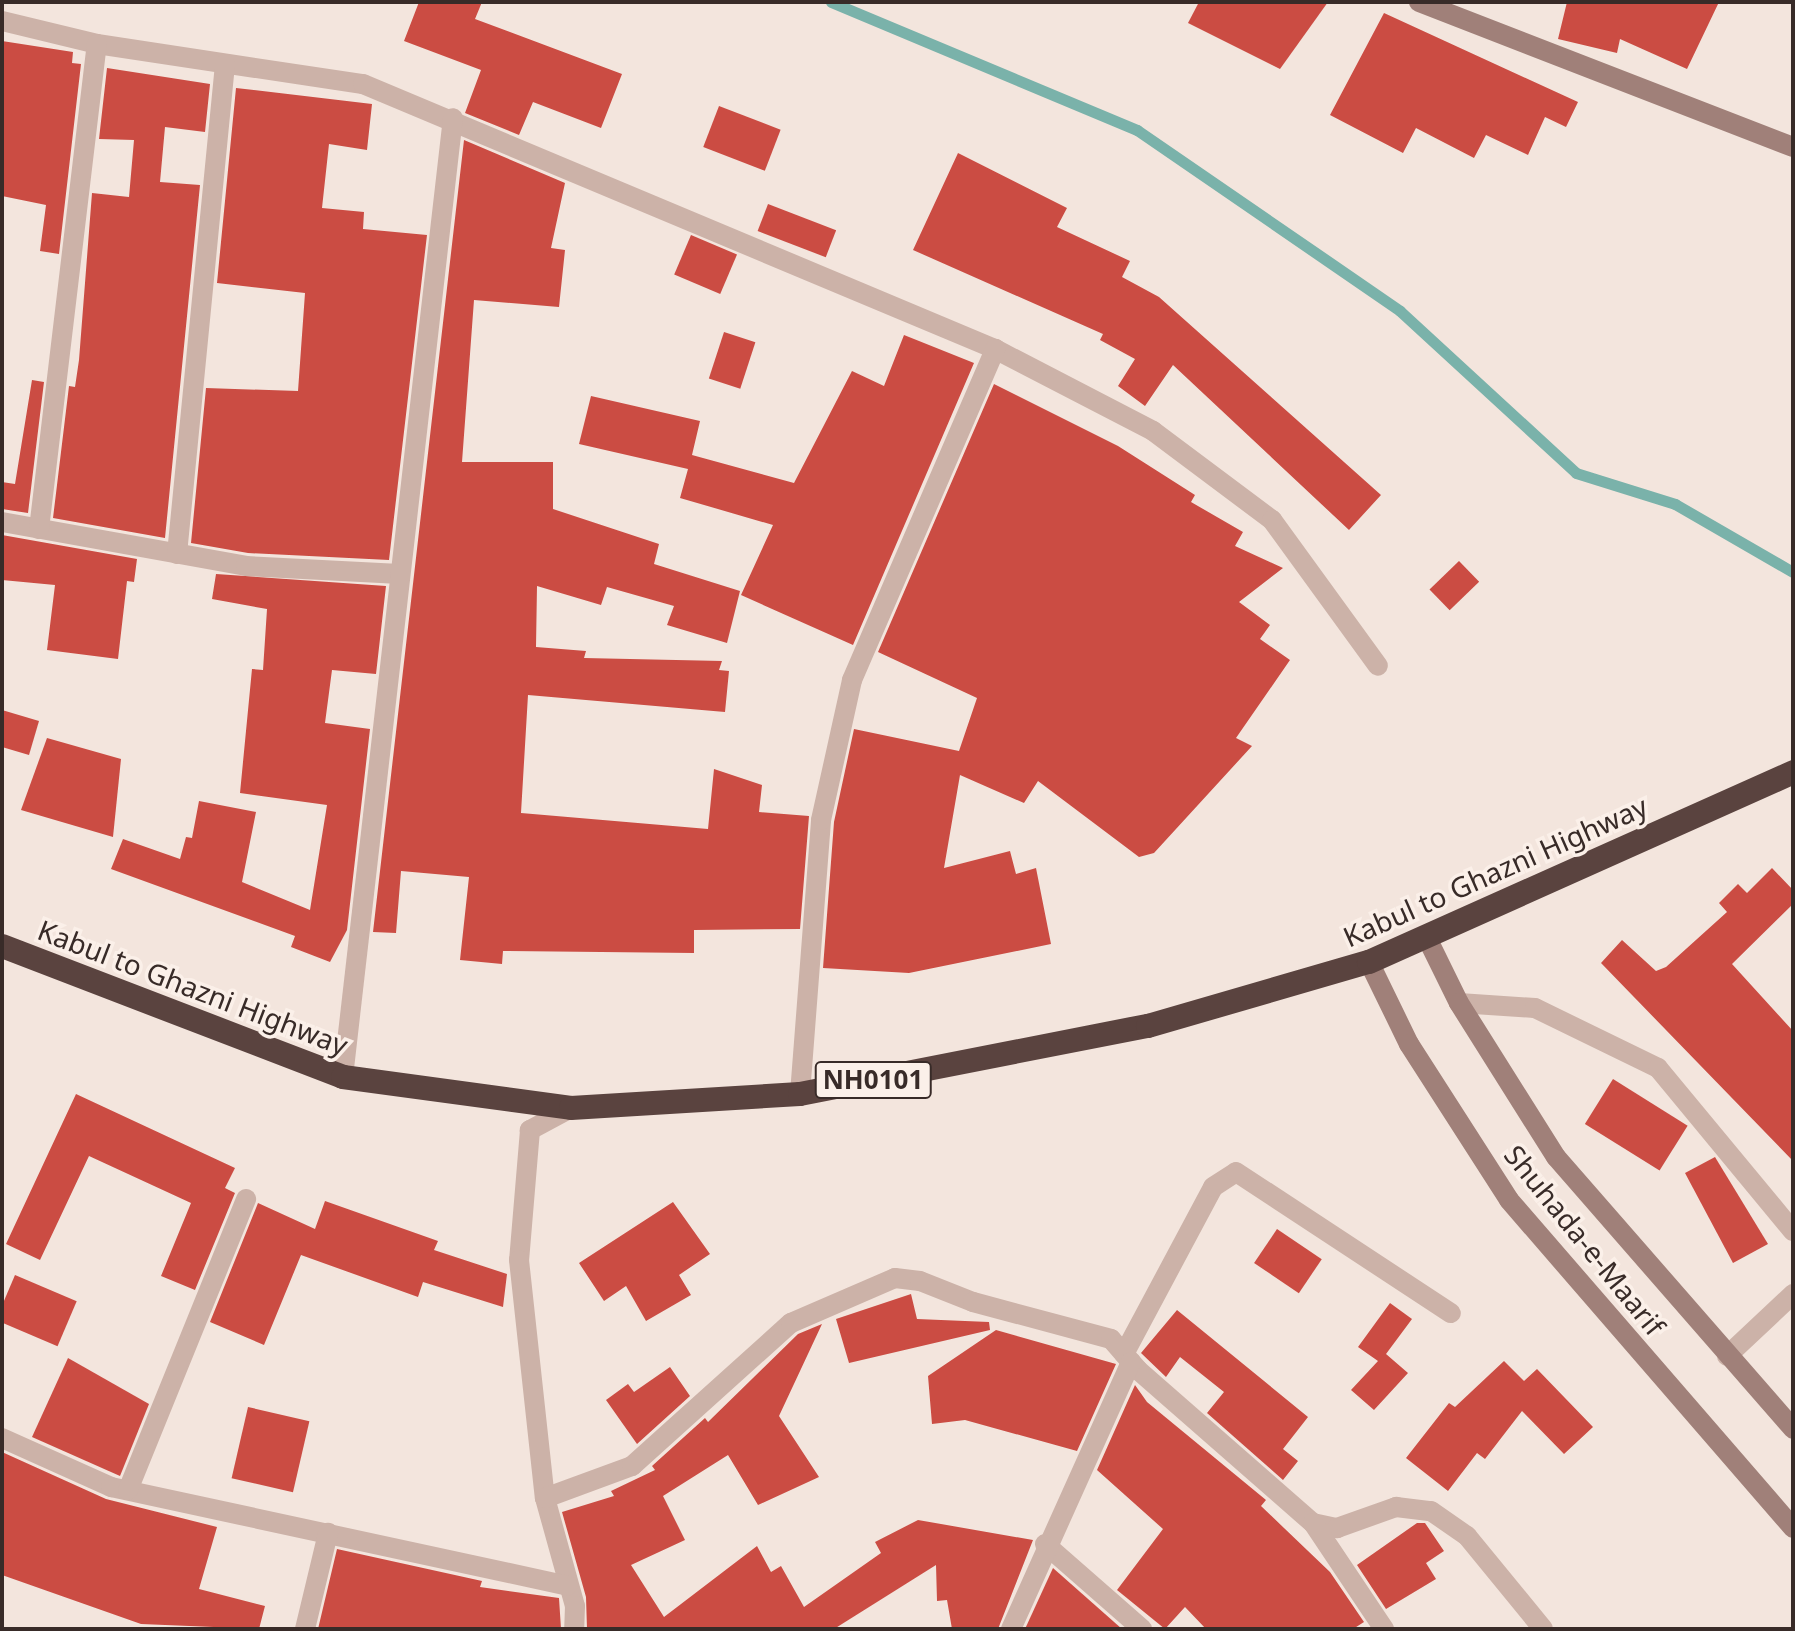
<!DOCTYPE html>
<html>
<head>
<meta charset="utf-8">
<style>
	body { margin:0 }
	#map { position:relative; width:1795px; height:1631px; overflow:hidden; background:#f3e5dd; font-family:"Noto Sans",sans-serif }
	div>[style] { position:absolute }
	.stream>* { height:11px; margin:-5.5px; padding:0 5.5px; transform-origin:5.5px; border-radius:5.5px; background:#7ab2aa }
	.building>* { inset:0; background:#cb4c43; transform-origin:0 0 }
	.street>* { height:20px; margin:-10px; padding:0 10px; transform-origin:10px; border-radius:10px; background:#ccb2a8 }
	.secondary>* { height:20px; margin:-10px; padding:0 10px; transform-origin:10px; border-radius:10px; background:#a08079 }
	.highway>* { height:24px; margin:-12px; padding:0 12px; transform-origin:12px; border-radius:12px; background:#5a433f }
	span { translate:-50% -50%; white-space:nowrap; text-align:center; line-height:1.15; -webkit-text-stroke:7px #fbf0e9; paint-order:stroke }
	.shield-label span { padding:2px 6px; background:#fbf0e9; border:2px solid; border-radius:6px; -webkit-text-stroke-width:0 }
	.shield-label { font-size:26px; color:#382b28; font-weight:700 }
	.street-label { font-size:28px; color:#382b28 }
	.frame { position:absolute; inset:0; border:4px solid #382b28; pointer-events:none }
</style>
</head>
<body>
<div id="map">
	<div class="stream">
		<div style="left:831px;top:2px;width:332px;rotate:22.7deg"></div>
		<div style="left:1137px;top:130px;width:319px;rotate:34.5deg"></div>
		<div style="left:1400px;top:311px;width:239px;rotate:42.6deg"></div>
		<div style="left:1576px;top:473px;width:104px;rotate:17.4deg"></div>
		<div style="left:1675px;top:504px;width:136px;rotate:30deg"></div>
	</div>
	<div class="building">
		<div style="clip-path:polygon(419px 2px,482px 2px,475px 19px,622px 74px,601px 128px,533px 102px,519px 135px,465px 113px,481px 70px,404px 41px)"></div>
		<div style="clip-path:polygon(1199px 2px,1328px 2px,1280px 69px,1188px 23px)"></div>
		<div style="clip-path:polygon(1567px 2px,1719px 2px,1687px 69px,1620px 39px,1617px 53px,1558px 39px)"></div>
		<div style="clip-path:polygon(1384px 13px,1578px 102px,1566px 127px,1545px 117px,1528px 155px,1486px 135px,1474px 158px,1416px 128px,1403px 153px,1330px 115px)"></div>
		<div style="clip-path:polygon(2px 41px,73px 52px,72px 63px,81px 64px,59px 254px,40px 251px,46px 205px,2px 196px)"></div>
		<div style="clip-path:polygon(107px 68px,210px 84px,205px 132px,165px 127px,160px 182px,200px 185px,165px 538px,53px 518px,69px 386px,75px 387px,79px 360px,92px 193px,129px 197px,134px 140px,99px 139px)"></div>
		<div style="clip-path:polygon(236px 88px,372px 104px,367px 150px,329px 144px,322px 208px,364px 212px,363px 229px,427px 235px,389px 560px,248px 553px,191px 543px,206px 388px,298px 391px,305px 293px,217px 283px)"></div>
		<div style="left:719px;top:106px;width:66px;height:44px;rotate:21deg"></div>
		<div style="clip-path:polygon(464px 140px,565px 183px,551px 248px,565px 250px,559px 307px,474px 300px,462px 462px,553px 462px,553px 509px,659px 544px,654px 564px,740px 591px,727px 643px,667px 625px,674px 606px,607px 587px,601px 605px,537px 586px,536px 647px,586px 651px,584px 658px,722px 661px,719px 670px,729px 671px,725px 712px,528px 695px,521px 813px,708px 829px,714px 769px,762px 785px,759px 812px,809px 816px,800px 929px,694px 930px,694px 953px,503px 951px,502px 964px,460px 960px,469px 877px,401px 871px,396px 933px,373px 932px)"></div>
		<div style="clip-path:polygon(958px 153px,1067px 208px,1057px 227px,1130px 261px,1122px 277px,1159px 297px,1381px 495px,1349px 530px,1173px 365px,1145px 406px,1118px 386px,1135px 359px,1100px 340px,1103px 334px,913px 250px)"></div>
		<div style="left:768px;top:204px;width:73px;height:29px;rotate:21deg"></div>
		<div style="left:691px;top:235px;width:50px;height:43px;rotate:23deg"></div>
		<div style="left:724px;top:332px;width:33px;height:49px;rotate:18deg"></div>
		<div style="clip-path:polygon(904px 335px,974px 363px,853px 645px,741px 595px,773px 525px,680px 498px,688px 469px,579px 444px,591px 396px,700px 421px,692px 455px,794px 483px,852px 371px,884px 386px)"></div>
		<div style="clip-path:polygon(32px 380px,44px 382px,28px 513px,2px 509px,2px 482px,15px 484px)"></div>
		<div style="clip-path:polygon(994px 384px,1118px 446px,1195px 495px,1191px 502px,1243px 532px,1235px 546px,1283px 568px,1239px 602px,1270px 625px,1260px 639px,1290px 660px,1236px 738px,1252px 746px,1154px 853px,1139px 857px,1038px 781px,1024px 803px,960px 775px,944px 868px,1010px 851px,1016px 874px,1036px 868px,1051px 944px,909px 973px,823px 968px,834px 822px,854px 729px,959px 751px,977px 698px,878px 652px)"></div>
		<div style="clip-path:polygon(2px 535px,137px 559px,134px 582px,127px 581px,118px 659px,47px 650px,55px 585px,2px 580px)"></div>
		<div style="left:1459px;top:561px;width:29px;height:41px;rotate:46deg"></div>
		<div style="clip-path:polygon(216px 574px,386px 586px,376px 674px,332px 670px,325px 723px,370px 729px,347px 930px,330px 962px,291px 947px,295px 936px,111px 869px,123px 839px,180px 859px,186px 837px,192px 838px,199px 801px,256px 812px,242px 882px,310px 910px,327px 805px,240px 793px,252px 669px,263px 670px,267px 609px,212px 599px)"></div>
		<div style="clip-path:polygon(2px 710px,39px 721px,29px 755px,2px 747px)"></div>
		<div style="clip-path:polygon(47px 738px,121px 759px,113px 837px,21px 810px)"></div>
		<div style="clip-path:polygon(1772px 868px,1793px 890px,1793px 904px,1732px 964px,1793px 1031px,1793px 1161px,1601px 963px,1622px 940px,1656px 971px,1666px 967px,1727px 912px,1719px 903px,1738px 884px,1747px 893px)"></div>
		<div style="left:1613px;top:1079px;width:88px;height:53px;rotate:32deg"></div>
		<div style="clip-path:polygon(76px 1094px,235px 1168px,225px 1188px,235px 1193px,195px 1290px,161px 1276px,191px 1203px,89px 1156px,40px 1260px,6px 1244px)"></div>
		<div style="clip-path:polygon(1715px 1157px,1768px 1244px,1733px 1263px,1685px 1173px)"></div>
		<div style="clip-path:polygon(325px 1201px,438px 1241px,434px 1250px,507px 1274px,503px 1307px,423px 1282px,418px 1297px,301px 1255px,264px 1345px,210px 1322px,258px 1203px,315px 1229px)"></div>
		<div style="clip-path:polygon(673px 1202px,710px 1254px,679px 1275px,691px 1295px,646px 1321px,626px 1286px,604px 1301px,579px 1263px)"></div>
		<div style="left:1277px;top:1229px;width:54px;height:41px;rotate:34deg"></div>
		<div style="left:15px;top:1275px;width:67px;height:49px;rotate:23deg"></div>
		<div style="clip-path:polygon(911px 1294px,917px 1319px,989px 1322px,990px 1330px,849px 1363px,836px 1319px)"></div>
		<div style="clip-path:polygon(1390px 1303px,1412px 1319px,1386px 1354px,1408px 1373px,1374px 1410px,1351px 1390px,1378px 1361px,1358px 1347px)"></div>
		<div style="clip-path:polygon(1177px 1310px,1308px 1417px,1283px 1449px,1298px 1461px,1283px 1480px,1207px 1413px,1224px 1392px,1180px 1357px,1166px 1377px,1141px 1353px)"></div>
		<div style="clip-path:polygon(822px 1324px,779px 1416px,819px 1477px,758px 1505px,728px 1455px,663px 1496px,685px 1540px,631px 1565px,664px 1617px,757px 1546px,771px 1572px,781px 1566px,804px 1607px,881px 1553px,875px 1542px,918px 1520px,1033px 1540px,998px 1629px,952px 1629px,947px 1600px,937px 1601px,936px 1565px,834px 1629px,587px 1629px,586px 1597px,562px 1512px,614px 1496px,611px 1491px,655px 1470px,652px 1466px,705px 1418px,708px 1422px,798px 1334px)"></div>
		<div style="clip-path:polygon(996px 1330px,1116px 1364px,1077px 1451px,965px 1420px,932px 1424px,928px 1376px)"></div>
		<div style="clip-path:polygon(68px 1358px,149px 1404px,120px 1476px,32px 1437px)"></div>
		<div style="clip-path:polygon(1504px 1361px,1524px 1381px,1537px 1369px,1593px 1427px,1564px 1454px,1522px 1411px,1485px 1459px,1477px 1453px,1448px 1491px,1406px 1458px,1449px 1403px,1455px 1407px)"></div>
		<div style="clip-path:polygon(670px 1367px,690px 1396px,637px 1444px,606px 1400px,628px 1384px,634px 1392px)"></div>
		<div style="clip-path:polygon(1135px 1385px,1147px 1402px,1266px 1500px,1261px 1506px,1330px 1572px,1364px 1622px,1353px 1629px,1206px 1629px,1185px 1607px,1165px 1629px,1117px 1590px,1163px 1529px,1097px 1470px)"></div>
		<div style="left:248px;top:1407px;width:63px;height:73px;rotate:13deg"></div>
		<div style="clip-path:polygon(2px 1452px,106px 1499px,217px 1527px,199px 1589px,265px 1606px,259px 1629px,141px 1624px,2px 1575px)"></div>
		<div style="clip-path:polygon(1417px 1523px,1425px 1523px,1444px 1551px,1426px 1563px,1436px 1579px,1386px 1609px,1357px 1565px)"></div>
		<div style="clip-path:polygon(337px 1549px,482px 1581px,480px 1587px,559px 1598px,561px 1629px,318px 1629px)"></div>
		<div style="clip-path:polygon(1053px 1568px,1122px 1629px,1025px 1629px)"></div>
	</div>
	<div class="street">
		<div style="left:2px;top:21px;width:98px;rotate:13.6deg"></div>
		<div style="left:97px;top:44px;width:269px;rotate:8.6deg"></div>
		<div style="left:363px;top:84px;width:685px;rotate:22.75deg"></div>
		<div style="left:995px;top:349px;width:178px;rotate:27.4deg"></div>
		<div style="left:1153px;top:431px;width:149px;rotate:36.8deg"></div>
		<div style="left:1272px;top:520px;width:180px;rotate:54deg"></div>
		<div style="left:2px;top:522px;width:248px;rotate:10.2deg"></div>
		<div style="left:246px;top:566px;width:154px;rotate:3deg"></div>
		<div style="left:39px;top:529px;width:488px;rotate:-83.2deg"></div>
		<div style="left:177px;top:554px;width:492px;rotate:-84.4deg"></div>
		<div style="left:1459px;top:1003px;width:76px;rotate:3.8deg"></div>
		<div style="left:1535px;top:1008px;width:137px;rotate:26deg"></div>
		<div style="left:1658px;top:1068px;width:212px;rotate:50.4deg"></div>
		<div style="left:343px;top:1077px;width:965px;rotate:-83.46deg"></div>
		<div style="left:800px;top:1094px;width:275px;rotate:-85.6deg"></div>
		<div style="left:821px;top:820px;width:143px;rotate:-77.5deg"></div>
		<div style="left:852px;top:680px;width:361px;rotate:-66.6deg"></div>
		<div style="left:571px;top:1108px;width:47px;rotate:151.8deg"></div>
		<div style="left:530px;top:1130px;width:130px;rotate:94.8deg"></div>
		<div style="left:519px;top:1260px;width:239px;rotate:83.8deg"></div>
		<div style="left:545px;top:1498px;width:112px;rotate:74.5deg"></div>
		<div style="left:575px;top:1606px;width:23px;rotate:92deg"></div>
		<div style="left:1124px;top:1354px;width:189px;rotate:-61.9deg"></div>
		<div style="left:1213px;top:1187px;width:27px;rotate:-33deg"></div>
		<div style="left:1236px;top:1172px;width:257px;rotate:33.3deg"></div>
		<div style="left:1727px;top:1356px;width:91px;rotate:-43.2deg"></div>
		<div style="left:2px;top:1438px;width:120px;rotate:24.2deg"></div>
		<div style="left:111px;top:1487px;width:467px;rotate:12.2deg"></div>
		<div style="left:128px;top:1490px;width:314px;rotate:-67.9deg"></div>
		<div style="left:545px;top:1498px;width:93px;rotate:-20.2deg"></div>
		<div style="left:632px;top:1466px;width:214px;rotate:-42deg"></div>
		<div style="left:791px;top:1323px;width:113px;rotate:-23.4deg"></div>
		<div style="left:895px;top:1278px;width:25px;rotate:7deg"></div>
		<div style="left:920px;top:1281px;width:57px;rotate:21.6deg"></div>
		<div style="left:973px;top:1302px;width:143px;rotate:15deg"></div>
		<div style="left:1111px;top:1339px;width:41px;rotate:48.9deg"></div>
		<div style="left:1138px;top:1370px;width:232px;rotate:41.2deg"></div>
		<div style="left:1313px;top:1523px;width:25px;rotate:12deg"></div>
		<div style="left:1337px;top:1528px;width:63px;rotate:-19.6deg"></div>
		<div style="left:1396px;top:1507px;width:35px;rotate:7deg"></div>
		<div style="left:1431px;top:1511px;width:44px;rotate:34.8deg"></div>
		<div style="left:1467px;top:1536px;width:120px;rotate:50.7deg"></div>
		<div style="left:1313px;top:1523px;width:128px;rotate:56.2deg"></div>
		<div style="left:1045px;top:1544px;width:129px;rotate:41.2deg"></div>
		<div style="left:305px;top:1629px;width:99px;rotate:-76.5deg"></div>
		<div style="left:1011px;top:1629px;width:293px;rotate:-65.8deg"></div>
	</div>
	<div class="secondary">
		<div style="left:1419px;top:2px;width:401px;rotate:21.2deg"></div>
		<div style="left:1427px;top:938px;width:72px;rotate:63.8deg"></div>
		<div style="left:1459px;top:1003px;width:182px;rotate:57.8deg"></div>
		<div style="left:1556px;top:1157px;width:361px;rotate:48.9deg"></div>
		<div style="left:1369px;top:962px;width:91px;rotate:64deg"></div>
		<div style="left:1409px;top:1044px;width:185px;rotate:57.3deg"></div>
		<div style="left:1509px;top:1200px;width:434px;rotate:49.1deg"></div>
	</div>
	<div class="highway">
		<div style="left:2px;top:946px;width:365px;rotate:21deg"></div>
		<div style="left:343px;top:1077px;width:230px;rotate:7.7deg"></div>
		<div style="left:571px;top:1108px;width:229px;rotate:-3.5deg"></div>
		<div style="left:800px;top:1094px;width:355px;rotate:-11.1deg"></div>
		<div style="left:1148px;top:1026px;width:230px;rotate:-16.2deg"></div>
		<div style="left:1369px;top:962px;width:465px;rotate:-24.1deg"></div>
	</div>
	<div class="shield-label">
		<span style="left:873px;top:1080px">NH0101</span>
	</div>
	<div class="street-label">
		<span style="left:1495px;top:871px;rotate:-24deg">Kabul to Ghazni Highway</span>
		<span style="left:193px;top:987px;rotate:21deg">Kabul to Ghazni Highway</span>
		<span style="left:1585px;top:1240px;rotate:51deg">Shuhada-e-Maarif</span>
	</div>
	<div class="frame"></div>
</div>
</body>
</html>
